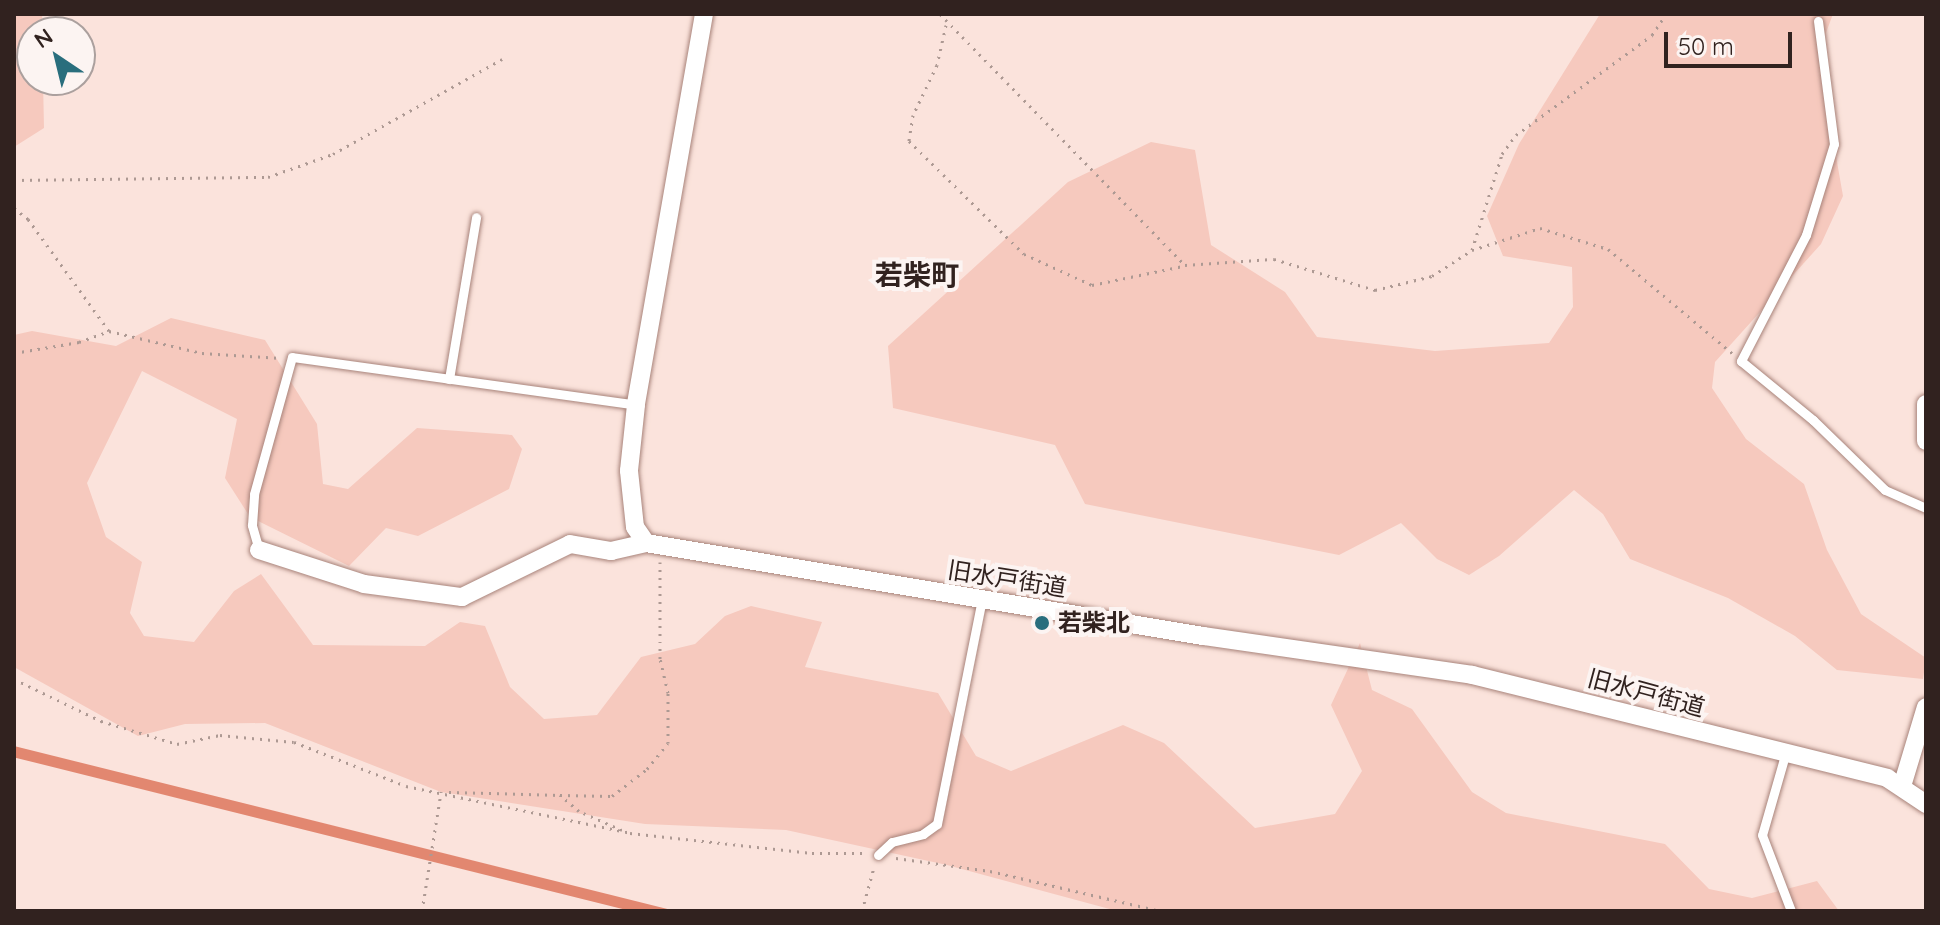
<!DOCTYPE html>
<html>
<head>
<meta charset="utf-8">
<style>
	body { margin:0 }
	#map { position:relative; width:1940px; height:925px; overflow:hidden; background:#fbe3dc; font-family:Quicksand,"Noto Sans JP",sans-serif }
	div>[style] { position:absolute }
	.green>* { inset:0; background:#f6c9be }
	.water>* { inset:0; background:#e28770; transform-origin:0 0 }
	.path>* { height:3px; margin-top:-1.5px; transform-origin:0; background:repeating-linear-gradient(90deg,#ad9993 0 2px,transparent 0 8px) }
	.roads { filter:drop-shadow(0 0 2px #a8837a) drop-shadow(0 0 2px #a8837a) }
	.service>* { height:9px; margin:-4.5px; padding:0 4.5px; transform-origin:4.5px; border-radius:4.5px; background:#fff }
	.minor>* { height:18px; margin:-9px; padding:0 9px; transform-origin:9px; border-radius:9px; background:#fff }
	.dots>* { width:22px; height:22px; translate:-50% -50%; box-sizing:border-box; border:4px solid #fcf4f2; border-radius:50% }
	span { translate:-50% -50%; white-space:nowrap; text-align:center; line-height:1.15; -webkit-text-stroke:8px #fcf4f2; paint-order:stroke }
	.street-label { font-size:24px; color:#31221f }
	.poi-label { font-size:24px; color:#31221f; font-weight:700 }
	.left { translate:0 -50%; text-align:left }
	.quarter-label { font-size:28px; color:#31221f; font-weight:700 }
	.frame { position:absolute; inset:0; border:16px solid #31221f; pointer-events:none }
	.north { position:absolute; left:16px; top:16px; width:80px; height:80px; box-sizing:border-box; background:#fcf4f2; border:2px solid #aba09e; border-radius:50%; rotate:325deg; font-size:22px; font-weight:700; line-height:32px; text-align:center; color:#31221f }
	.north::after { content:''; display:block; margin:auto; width:28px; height:36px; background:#296e7d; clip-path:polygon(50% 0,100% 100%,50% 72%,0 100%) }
	.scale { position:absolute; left:1664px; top:32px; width:128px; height:36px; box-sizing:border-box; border:4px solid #31221f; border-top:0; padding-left:10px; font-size:24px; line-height:28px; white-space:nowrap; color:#31221f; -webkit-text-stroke:6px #fcf4f2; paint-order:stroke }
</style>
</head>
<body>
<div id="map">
	<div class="green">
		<div style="clip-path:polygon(14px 14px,42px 14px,43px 32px,32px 32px,32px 80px,43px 80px,44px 128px,14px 147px)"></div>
		<div style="clip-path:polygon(1600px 14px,1833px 14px,1818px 54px,1843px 196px,1821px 244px,1715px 362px,1712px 388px,1746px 439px,1804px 484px,1827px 550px,1861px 614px,1926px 658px,1923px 679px,1837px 670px,1795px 636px,1728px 598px,1630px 559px,1603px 514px,1574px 490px,1499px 556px,1469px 575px,1437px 559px,1401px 523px,1339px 555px,1085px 504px,1055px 445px,893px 408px,888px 346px,1068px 182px,1151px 142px,1195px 150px,1211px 245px,1285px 292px,1317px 337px,1435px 351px,1549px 343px,1573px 307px,1572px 267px,1503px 256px,1487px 216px,1519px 144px)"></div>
		<div style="clip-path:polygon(171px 318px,265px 340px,317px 424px,323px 484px,348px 489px,417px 428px,512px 435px,522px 449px,509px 489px,418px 536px,386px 528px,349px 566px,250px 517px,225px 478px,237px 419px,142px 371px,87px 483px,106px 537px,142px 562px,130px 613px,144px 636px,194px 642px,234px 591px,261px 574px,313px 645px,425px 646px,460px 622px,485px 626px,510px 687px,544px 719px,597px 715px,641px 657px,695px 644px,725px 616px,751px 606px,822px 622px,805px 667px,938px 693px,976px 756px,1011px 771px,1123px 725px,1164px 743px,1255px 828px,1335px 814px,1362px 771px,1331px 705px,1360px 643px,1372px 690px,1412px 709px,1472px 792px,1506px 813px,1665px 844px,1709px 889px,1752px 898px,1817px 881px,1839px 911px,1117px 911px,947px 865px,786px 830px,645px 824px,441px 792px,265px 723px,185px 724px,138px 736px,14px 667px,14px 335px,32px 331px,116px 346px)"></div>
	</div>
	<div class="water">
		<div style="left:14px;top:746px;width:693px;height:11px;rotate:14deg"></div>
	</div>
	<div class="path">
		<div style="left:940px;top:14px;width:351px;rotate:45.7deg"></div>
		<div style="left:1185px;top:265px;width:89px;rotate:-3.9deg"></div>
		<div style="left:1274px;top:259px;width:106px;rotate:17.1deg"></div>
		<div style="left:1375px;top:290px;width:59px;rotate:-13.8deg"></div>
		<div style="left:1432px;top:276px;width:48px;rotate:-33deg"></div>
		<div style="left:1472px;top:250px;width:101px;rotate:-72.6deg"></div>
		<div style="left:1502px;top:154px;width:24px;rotate:-54deg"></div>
		<div style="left:1516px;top:135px;width:169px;rotate:-36.3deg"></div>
		<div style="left:1652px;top:35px;width:25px;rotate:-56deg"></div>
		<div style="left:946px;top:25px;width:41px;rotate:102.7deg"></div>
		<div style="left:937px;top:65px;width:55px;rotate:115.6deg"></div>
		<div style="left:913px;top:115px;width:26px;rotate:99deg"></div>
		<div style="left:909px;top:141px;width:161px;rotate:44.5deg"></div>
		<div style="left:1024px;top:254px;width:75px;rotate:24.5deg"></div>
		<div style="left:1092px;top:285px;width:93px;rotate:-11.8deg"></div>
		<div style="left:14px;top:180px;width:254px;rotate:-0.7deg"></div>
		<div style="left:268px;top:177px;width:69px;rotate:-19.5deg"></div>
		<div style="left:333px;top:154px;width:194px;rotate:-29.3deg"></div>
		<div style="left:14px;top:208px;width:18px;rotate:38deg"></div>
		<div style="left:28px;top:219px;width:138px;rotate:54.1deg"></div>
		<div style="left:1472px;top:250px;width:71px;rotate:-17.9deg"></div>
		<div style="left:1540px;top:228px;width:71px;rotate:17.2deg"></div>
		<div style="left:1608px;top:249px;width:162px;rotate:40deg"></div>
		<div style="left:14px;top:353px;width:66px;rotate:-9.6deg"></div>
		<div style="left:79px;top:342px;width:32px;rotate:-20deg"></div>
		<div style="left:109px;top:331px;width:96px;rotate:13.3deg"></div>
		<div style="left:202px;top:353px;width:79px;rotate:3.6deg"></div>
		<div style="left:14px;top:679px;width:97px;rotate:25.8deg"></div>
		<div style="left:101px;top:721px;width:79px;rotate:16.8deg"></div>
		<div style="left:177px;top:744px;width:44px;rotate:-11.8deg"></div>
		<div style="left:220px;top:735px;width:74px;rotate:5.4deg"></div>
		<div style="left:294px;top:742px;width:120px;rotate:21.4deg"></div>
		<div style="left:406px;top:786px;width:229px;rotate:11.8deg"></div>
		<div style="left:630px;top:833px;width:183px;rotate:6.3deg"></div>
		<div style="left:812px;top:853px;width:53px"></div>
		<div style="left:449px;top:792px;width:111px;rotate:1.5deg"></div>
		<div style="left:622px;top:830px;width:47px;rotate:-156.2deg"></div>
		<div style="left:579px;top:811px;width:25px;rotate:-140deg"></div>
		<div style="left:560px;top:795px;width:52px;rotate:1.1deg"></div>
		<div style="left:612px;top:796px;width:44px;rotate:-37.6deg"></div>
		<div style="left:647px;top:769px;width:33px;rotate:-51deg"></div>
		<div style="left:668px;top:743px;width:50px;rotate:-90deg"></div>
		<div style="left:668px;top:693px;width:35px;rotate:-103deg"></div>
		<div style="left:660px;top:659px;width:97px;rotate:-90deg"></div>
		<div style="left:896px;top:858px;width:95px;rotate:7.9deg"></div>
		<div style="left:990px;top:871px;width:175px;rotate:13.2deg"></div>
		<div style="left:422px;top:911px;width:121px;rotate:-80.9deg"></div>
		<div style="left:862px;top:911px;width:46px;rotate:-74.7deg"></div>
	</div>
	<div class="roads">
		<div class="service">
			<div style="left:1818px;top:21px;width:124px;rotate:82.6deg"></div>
			<div style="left:1834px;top:144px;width:95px;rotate:107.1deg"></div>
			<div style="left:1806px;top:235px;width:142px;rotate:117.3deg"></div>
			<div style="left:1741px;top:361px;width:93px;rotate:39.3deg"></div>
			<div style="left:1813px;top:420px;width:100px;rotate:44.2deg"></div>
			<div style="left:1885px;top:490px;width:45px;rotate:23.7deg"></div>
			<div style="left:449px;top:379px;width:164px;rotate:-80.5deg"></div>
			<div style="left:259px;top:550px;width:26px;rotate:-106deg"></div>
			<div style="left:252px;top:525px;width:31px;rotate:-86deg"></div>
			<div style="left:254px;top:494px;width:142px;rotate:-74.5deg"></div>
			<div style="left:292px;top:357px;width:347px;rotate:7.9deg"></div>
			<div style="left:1785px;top:755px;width:83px;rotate:106deg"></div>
			<div style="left:1762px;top:835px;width:81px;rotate:69.1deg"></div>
			<div style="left:878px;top:855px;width:19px;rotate:-43deg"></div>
			<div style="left:892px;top:842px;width:32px;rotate:-14deg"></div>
			<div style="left:923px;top:834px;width:17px;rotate:-36deg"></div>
			<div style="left:937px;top:824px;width:229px;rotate:-78.7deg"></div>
		</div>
		<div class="minor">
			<div style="left:704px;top:14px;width:397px;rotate:99.9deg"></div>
			<div style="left:636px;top:405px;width:66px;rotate:96.1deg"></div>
			<div style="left:629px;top:471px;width:56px;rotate:83.9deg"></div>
			<div style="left:635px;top:527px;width:19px;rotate:55deg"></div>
			<div style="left:646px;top:543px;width:565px;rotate:9.48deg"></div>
			<div style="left:1203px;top:636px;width:272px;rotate:8.2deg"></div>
			<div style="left:1472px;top:675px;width:428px;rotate:13.9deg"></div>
			<div style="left:1887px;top:778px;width:47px;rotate:33.7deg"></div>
			<div style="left:1926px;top:404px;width:37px;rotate:90deg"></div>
			<div style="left:259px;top:550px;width:110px;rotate:17.9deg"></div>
			<div style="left:364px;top:584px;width:99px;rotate:7.6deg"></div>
			<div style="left:462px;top:597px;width:120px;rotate:-26.1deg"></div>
			<div style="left:570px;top:544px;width:42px;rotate:9.7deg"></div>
			<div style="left:611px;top:551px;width:36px;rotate:-13deg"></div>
			<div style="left:1903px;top:783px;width:79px;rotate:-73.2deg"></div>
		</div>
	</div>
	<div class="dots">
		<div style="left:1042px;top:623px;background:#296e7d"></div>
	</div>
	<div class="street-label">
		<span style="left:1007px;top:579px;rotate:9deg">旧水戸街道</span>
		<span style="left:1646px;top:693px;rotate:15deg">旧水戸街道</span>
	</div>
	<div class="poi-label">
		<span class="left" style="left:1058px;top:623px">若柴北</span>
	</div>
	<div class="quarter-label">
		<span style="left:917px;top:275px">若柴町</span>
	</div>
	<div class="frame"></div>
	<div class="north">N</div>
	<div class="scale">50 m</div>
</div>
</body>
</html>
